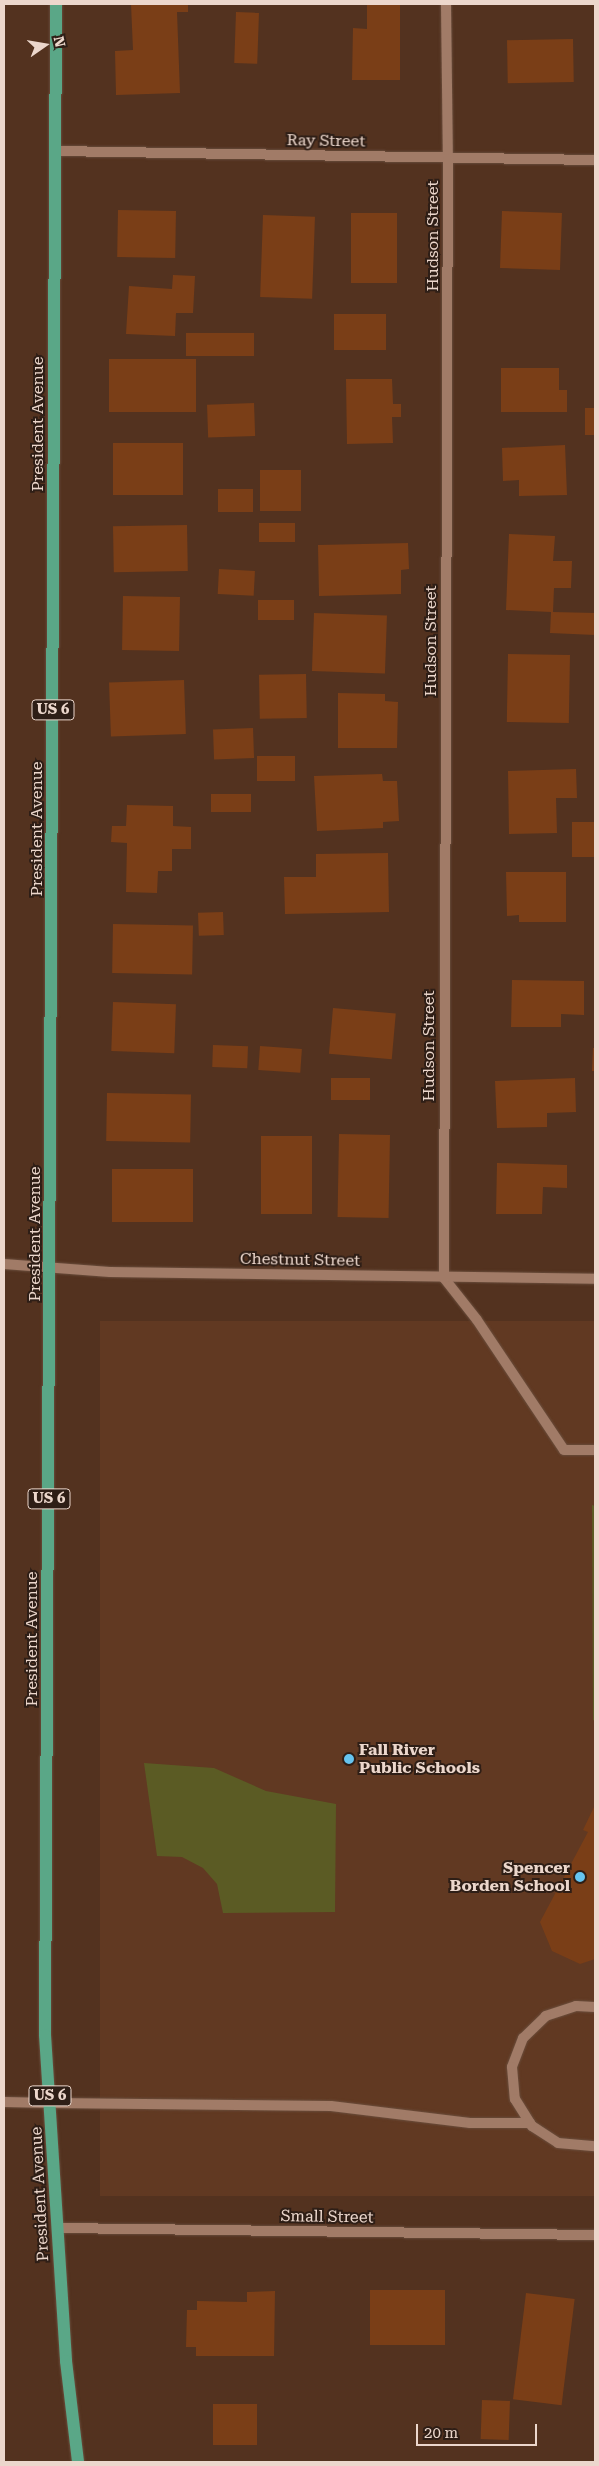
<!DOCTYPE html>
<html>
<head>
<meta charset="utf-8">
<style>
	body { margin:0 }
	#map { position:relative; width:599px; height:2466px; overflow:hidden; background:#53321f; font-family:"Roboto Serif",serif }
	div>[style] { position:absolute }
	.built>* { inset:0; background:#613922; transform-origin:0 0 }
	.green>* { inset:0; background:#5b5b24 }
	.building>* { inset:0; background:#7a3e17; transform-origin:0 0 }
	.roads { filter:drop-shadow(0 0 1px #6a4e3d) drop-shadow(0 0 1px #6a4e3d) }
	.service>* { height:10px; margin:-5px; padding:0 5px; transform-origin:5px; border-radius:5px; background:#a17b67 }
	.minor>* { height:10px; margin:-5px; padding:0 5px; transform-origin:5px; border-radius:5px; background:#a17b67 }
	.primary>* { height:12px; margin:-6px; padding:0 6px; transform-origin:6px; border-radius:6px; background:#5aa787 }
	.dots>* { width:14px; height:14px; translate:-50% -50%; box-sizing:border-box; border:2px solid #2e1e16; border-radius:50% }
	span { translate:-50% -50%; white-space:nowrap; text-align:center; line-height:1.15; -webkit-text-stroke:4px #2e1e16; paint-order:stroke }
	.shield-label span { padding:1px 4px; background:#2e1e16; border:1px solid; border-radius:4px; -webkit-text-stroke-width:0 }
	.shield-label { font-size:15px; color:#ecd7cc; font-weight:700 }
	.street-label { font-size:16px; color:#ecd7cc }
	.poi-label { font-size:16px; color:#ecd7cc; font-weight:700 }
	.left { translate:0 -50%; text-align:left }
	.right { translate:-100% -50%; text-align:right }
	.frame { position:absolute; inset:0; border:5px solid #ecd7cc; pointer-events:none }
	.north { position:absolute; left:20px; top:20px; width:50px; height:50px; -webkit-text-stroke:4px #2e1e16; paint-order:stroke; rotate:77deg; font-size:14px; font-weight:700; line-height:20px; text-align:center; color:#ecd7cc }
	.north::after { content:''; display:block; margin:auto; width:18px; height:22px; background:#ecd7cc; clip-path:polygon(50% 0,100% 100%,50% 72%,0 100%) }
	.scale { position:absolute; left:416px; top:2424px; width:121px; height:22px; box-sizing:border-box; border:2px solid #ecd7cc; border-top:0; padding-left:6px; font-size:15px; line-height:18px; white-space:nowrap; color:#ecd7cc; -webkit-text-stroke:4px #2e1e16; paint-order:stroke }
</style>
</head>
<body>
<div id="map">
	<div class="built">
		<div style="left:100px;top:1321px;width:495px;height:875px"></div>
	</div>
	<div class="green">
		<div style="clip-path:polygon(592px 1505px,595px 1506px,595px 1721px,593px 1720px)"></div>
		<div style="clip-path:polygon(144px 1763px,214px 1768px,266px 1791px,336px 1804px,335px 1912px,223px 1913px,217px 1884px,203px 1868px,182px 1857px,157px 1856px)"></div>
	</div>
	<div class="building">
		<div style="clip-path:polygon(131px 4px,188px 4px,188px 12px,177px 12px,180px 93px,116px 95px,115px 51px,133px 50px)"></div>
		<div style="clip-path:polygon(367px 4px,400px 4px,400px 80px,352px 80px,353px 28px,367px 29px)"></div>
		<div style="left:236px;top:12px;width:23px;height:51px;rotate:2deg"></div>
		<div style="left:573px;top:39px;width:43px;height:66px;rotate:89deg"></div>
		<div style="left:118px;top:210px;width:58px;height:47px;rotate:1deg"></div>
		<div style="left:502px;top:211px;width:60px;height:57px;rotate:2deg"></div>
		<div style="left:351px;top:213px;width:46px;height:70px"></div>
		<div style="left:263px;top:215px;width:52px;height:82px;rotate:2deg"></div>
		<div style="clip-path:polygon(173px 275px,195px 276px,193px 313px,176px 313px,175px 336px,126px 334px,129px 286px,172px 289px)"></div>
		<div style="left:334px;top:314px;width:52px;height:36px"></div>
		<div style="left:186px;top:333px;width:68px;height:23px"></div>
		<div style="left:109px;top:359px;width:87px;height:53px"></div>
		<div style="clip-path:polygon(501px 368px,559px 368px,559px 390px,567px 390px,567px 412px,501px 412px)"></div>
		<div style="clip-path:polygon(346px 379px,392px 379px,393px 404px,401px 404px,401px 417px,392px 417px,393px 443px,347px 444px)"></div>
		<div style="left:254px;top:403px;width:33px;height:47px;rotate:88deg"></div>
		<div style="left:585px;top:408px;width:10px;height:27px"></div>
		<div style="left:113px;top:443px;width:70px;height:52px"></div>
		<div style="clip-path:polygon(565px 445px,567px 495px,519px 496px,519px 480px,503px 481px,502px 448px)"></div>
		<div style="left:260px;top:470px;width:41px;height:41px"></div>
		<div style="left:218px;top:489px;width:35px;height:23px"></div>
		<div style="left:259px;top:523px;width:36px;height:19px"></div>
		<div style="left:187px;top:525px;width:46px;height:74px;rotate:89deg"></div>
		<div style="clip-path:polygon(509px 534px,555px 536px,553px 561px,572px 561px,571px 588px,554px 588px,553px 612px,595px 613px,595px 635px,550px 633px,551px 612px,506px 610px)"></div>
		<div style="clip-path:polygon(408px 543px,409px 569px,401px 570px,401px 594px,319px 596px,318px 545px)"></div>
		<div style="left:219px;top:569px;width:36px;height:25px;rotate:3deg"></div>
		<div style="left:123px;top:596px;width:57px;height:54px;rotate:1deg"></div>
		<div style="left:258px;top:600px;width:36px;height:20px"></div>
		<div style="left:314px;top:613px;width:73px;height:58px;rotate:2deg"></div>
		<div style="left:508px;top:654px;width:62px;height:68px;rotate:1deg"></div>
		<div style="left:306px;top:674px;width:44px;height:47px;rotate:89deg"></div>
		<div style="left:184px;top:680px;width:54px;height:75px;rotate:88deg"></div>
		<div style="clip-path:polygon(338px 693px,385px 694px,385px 701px,398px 702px,397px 748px,338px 748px)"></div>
		<div style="left:253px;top:728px;width:30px;height:40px;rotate:88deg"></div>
		<div style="left:257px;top:756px;width:38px;height:25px"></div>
		<div style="clip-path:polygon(576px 769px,577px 798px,556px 798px,557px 833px,509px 834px,508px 771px)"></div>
		<div style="clip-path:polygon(382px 774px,383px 781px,397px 781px,399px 821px,383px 822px,383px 828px,317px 831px,314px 776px)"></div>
		<div style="left:251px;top:794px;width:18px;height:40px;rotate:90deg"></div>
		<div style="clip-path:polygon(127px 805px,173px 806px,173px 826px,191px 827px,191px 849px,172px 849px,172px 871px,158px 871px,157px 893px,126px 892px,127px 843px,111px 842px,112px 826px,126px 826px)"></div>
		<div style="left:572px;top:822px;width:23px;height:35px"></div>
		<div style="clip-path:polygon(388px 853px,389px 912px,285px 914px,284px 877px,316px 877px,316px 854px)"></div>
		<div style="clip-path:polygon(506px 872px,566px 872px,566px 922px,519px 922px,519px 915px,507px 916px)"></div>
		<div style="left:223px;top:912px;width:23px;height:25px;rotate:88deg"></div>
		<div style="left:113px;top:924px;width:80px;height:49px;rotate:1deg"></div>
		<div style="clip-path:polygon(512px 980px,584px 981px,584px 1015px,561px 1014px,561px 1027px,511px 1027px)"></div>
		<div style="left:113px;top:1002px;width:63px;height:49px;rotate:2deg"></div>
		<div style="left:333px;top:1008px;width:63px;height:46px;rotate:5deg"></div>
		<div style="left:213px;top:1045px;width:35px;height:22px;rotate:2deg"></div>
		<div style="left:260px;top:1046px;width:42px;height:24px;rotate:4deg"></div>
		<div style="clip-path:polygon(593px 1048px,595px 1048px,595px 1071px,592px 1071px)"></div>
		<div style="left:331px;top:1078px;width:39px;height:22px"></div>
		<div style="clip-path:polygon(575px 1078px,576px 1112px,547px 1113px,547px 1127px,497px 1128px,495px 1081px)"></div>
		<div style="left:107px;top:1093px;width:84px;height:48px;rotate:1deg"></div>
		<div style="left:339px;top:1134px;width:51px;height:83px;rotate:1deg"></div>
		<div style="left:261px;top:1136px;width:51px;height:78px"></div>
		<div style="clip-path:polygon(497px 1163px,567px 1165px,567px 1188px,543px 1187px,542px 1214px,496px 1214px)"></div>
		<div style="left:112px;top:1169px;width:81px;height:53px"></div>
		<div style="clip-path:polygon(595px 1805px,595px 1959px,580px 1964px,552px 1951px,540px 1922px,588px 1832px,583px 1830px)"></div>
		<div style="left:445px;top:2290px;width:55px;height:75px;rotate:90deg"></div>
		<div style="clip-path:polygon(275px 2291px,274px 2356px,196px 2356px,196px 2347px,186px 2347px,187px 2310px,197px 2310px,197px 2301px,247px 2302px,247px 2292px)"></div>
		<div style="left:526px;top:2293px;width:49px;height:107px;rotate:7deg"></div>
		<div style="left:482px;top:2400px;width:28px;height:39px;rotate:2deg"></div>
		<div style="left:213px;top:2404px;width:44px;height:41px"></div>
	</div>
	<div class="roads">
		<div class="service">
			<div style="left:446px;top:4px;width:155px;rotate:89.3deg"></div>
			<div style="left:444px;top:1278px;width:53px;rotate:51.8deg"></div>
			<div style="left:477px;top:1320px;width:156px;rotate:56.2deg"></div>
			<div style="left:564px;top:1450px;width:31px"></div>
			<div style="left:595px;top:2007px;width:19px;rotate:-177deg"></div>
			<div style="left:576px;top:2006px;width:32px;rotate:162deg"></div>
			<div style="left:546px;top:2016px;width:32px;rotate:136deg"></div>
			<div style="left:523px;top:2038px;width:31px;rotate:111deg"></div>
			<div style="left:512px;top:2067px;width:32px;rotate:85deg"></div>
			<div style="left:515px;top:2099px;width:32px;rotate:58deg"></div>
			<div style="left:532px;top:2126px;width:31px;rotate:33deg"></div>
			<div style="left:558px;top:2143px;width:37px;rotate:5deg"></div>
			<div style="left:50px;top:2103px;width:281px;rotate:0.6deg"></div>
			<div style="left:331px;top:2106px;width:140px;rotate:7deg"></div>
			<div style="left:470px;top:2123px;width:60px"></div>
		</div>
		<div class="minor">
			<div style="left:56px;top:151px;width:539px;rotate:0.96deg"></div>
			<div style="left:4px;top:1264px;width:106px;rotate:4.3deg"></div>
			<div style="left:110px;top:1272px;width:485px;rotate:0.8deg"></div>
			<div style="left:444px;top:1278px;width:1119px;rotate:-89.8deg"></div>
			<div style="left:4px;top:2102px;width:46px;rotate:1.2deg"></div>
			<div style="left:59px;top:2228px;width:536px;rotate:0.75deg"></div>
		</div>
		<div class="primary">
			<div style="left:56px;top:4px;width:2031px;rotate:90.31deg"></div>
			<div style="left:45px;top:2035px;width:327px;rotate:86.3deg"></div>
			<div style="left:66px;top:2361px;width:102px;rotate:83.2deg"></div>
		</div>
	</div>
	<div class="dots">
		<div style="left:349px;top:1759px;background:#66c4ef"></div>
		<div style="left:580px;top:1877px;background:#66c4ef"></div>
	</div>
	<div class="shield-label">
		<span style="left:53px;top:710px">US 6</span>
		<span style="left:49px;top:1499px">US 6</span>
		<span style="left:50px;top:2096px">US 6</span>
	</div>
	<div class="street-label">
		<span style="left:326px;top:141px;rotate:1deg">Ray Street</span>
		<span style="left:433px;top:236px;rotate:-90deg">Hudson Street</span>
		<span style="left:38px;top:424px;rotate:-90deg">President Avenue</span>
		<span style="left:431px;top:641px;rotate:-90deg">Hudson Street</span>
		<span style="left:37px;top:829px;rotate:-90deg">President Avenue</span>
		<span style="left:429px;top:1046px;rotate:-90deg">Hudson Street</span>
		<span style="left:35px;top:1234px;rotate:-90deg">President Avenue</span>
		<span style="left:300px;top:1260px;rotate:1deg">Chestnut Street</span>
		<span style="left:32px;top:1639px;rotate:-90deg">President Avenue</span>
		<span style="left:40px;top:2194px;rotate:-93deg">President Avenue</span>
		<span style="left:327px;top:2217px;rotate:1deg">Small Street</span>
	</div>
	<div class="poi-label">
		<span class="left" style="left:359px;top:1759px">Fall River<br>Public Schools</span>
		<span class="right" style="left:570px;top:1877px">Spencer<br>Borden School</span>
	</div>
	<div class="frame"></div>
	<div class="north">N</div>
	<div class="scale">20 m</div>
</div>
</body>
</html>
